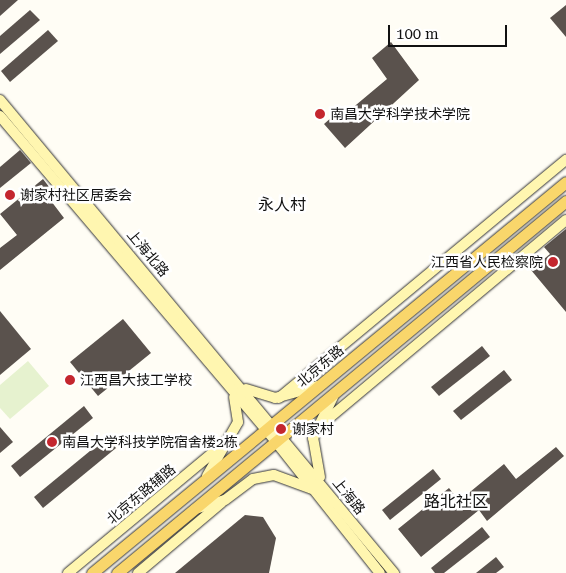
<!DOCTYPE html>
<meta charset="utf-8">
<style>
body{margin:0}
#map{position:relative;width:566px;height:573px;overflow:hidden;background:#fffdf5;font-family:"Roboto Serif","Noto Sans SC",serif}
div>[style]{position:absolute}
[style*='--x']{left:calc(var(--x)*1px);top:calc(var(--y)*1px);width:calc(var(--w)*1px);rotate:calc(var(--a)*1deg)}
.pitch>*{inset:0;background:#e6f2cf}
.building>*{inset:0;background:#5a524d}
.roads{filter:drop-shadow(0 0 1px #333) drop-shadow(0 0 1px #333)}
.secondary>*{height:10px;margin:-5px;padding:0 5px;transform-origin:5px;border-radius:5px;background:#fff6b0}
.primary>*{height:11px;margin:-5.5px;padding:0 5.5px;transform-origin:5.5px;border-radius:5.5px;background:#f9d66b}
.dots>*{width:14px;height:14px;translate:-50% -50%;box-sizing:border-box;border:2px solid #fff;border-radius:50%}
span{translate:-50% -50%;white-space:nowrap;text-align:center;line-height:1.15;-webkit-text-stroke:5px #fff;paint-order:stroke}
.poi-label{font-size:14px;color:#111}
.left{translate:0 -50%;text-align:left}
.right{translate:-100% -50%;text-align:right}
.street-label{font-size:14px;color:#111}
.quarter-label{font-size:16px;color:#111}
.scale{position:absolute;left:388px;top:25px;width:119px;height:22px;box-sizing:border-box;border:2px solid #111;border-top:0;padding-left:6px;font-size:15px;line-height:18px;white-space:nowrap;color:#111;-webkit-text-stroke:4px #fff;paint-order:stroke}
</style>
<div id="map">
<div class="pitch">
<div style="clip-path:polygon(28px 361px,49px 386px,10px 419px,0 408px,0 385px)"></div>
</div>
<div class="building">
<div style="clip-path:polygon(0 0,18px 0,0 16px)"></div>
<div style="clip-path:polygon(566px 5px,566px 37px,550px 18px)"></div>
<div style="clip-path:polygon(30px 10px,40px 20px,0 54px,0 36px)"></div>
<div style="clip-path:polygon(48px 30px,58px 41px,10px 82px,1px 71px)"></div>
<div style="clip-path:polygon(391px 42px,419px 80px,345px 148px,324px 124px,340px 110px,344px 115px,387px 79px,372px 58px)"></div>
<div style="clip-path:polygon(20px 150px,31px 163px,0 188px,0 167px)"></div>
<div style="clip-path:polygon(43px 179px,53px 192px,48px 197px,64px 218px,0 270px,0 248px,17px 235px,0 214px)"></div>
<div style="clip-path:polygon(566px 229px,566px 312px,531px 270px,550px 254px,544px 247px)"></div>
<div style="clip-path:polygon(0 311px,31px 349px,0 375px)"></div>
<div style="clip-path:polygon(123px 319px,151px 353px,98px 396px,70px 362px)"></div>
<div style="clip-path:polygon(482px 346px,490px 356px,439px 396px,431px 387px)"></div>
<div style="clip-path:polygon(504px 370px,512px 380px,461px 420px,453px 411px)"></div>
<div style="clip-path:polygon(84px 406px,93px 418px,20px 477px,11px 466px)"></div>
<div style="clip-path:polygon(0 427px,13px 442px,0 453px)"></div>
<div style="clip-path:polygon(107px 437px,116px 448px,43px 508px,34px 497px)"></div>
<div style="clip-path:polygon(556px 447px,564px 456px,487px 521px,479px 510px,421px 557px,398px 529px,449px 488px,459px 501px,504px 464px,516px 479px)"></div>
<div style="clip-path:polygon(433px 469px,441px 479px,390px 520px,382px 510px)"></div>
<div style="clip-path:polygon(245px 515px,263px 517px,276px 538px,269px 573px,175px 573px)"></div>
<div style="clip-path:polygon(482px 527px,490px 537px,444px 573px,435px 573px,431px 568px)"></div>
<div style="clip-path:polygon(496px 557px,504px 567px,496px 573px,476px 573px)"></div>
</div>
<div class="roads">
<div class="secondary">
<div style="--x:0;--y:100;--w:616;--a:50.21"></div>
<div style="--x:0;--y:116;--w:427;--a:49.7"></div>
<div style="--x:276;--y:442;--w:167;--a:51.6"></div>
<div style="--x:246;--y:389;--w:30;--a:17"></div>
<div style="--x:275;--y:398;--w:45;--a:-15.6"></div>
<div style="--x:279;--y:398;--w:373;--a:-39.7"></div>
<div style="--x:316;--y:429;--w:326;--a:-39.9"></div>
<div style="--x:207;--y:476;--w:62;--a:-60.1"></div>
<div style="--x:238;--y:422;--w:25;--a:-99"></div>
<div style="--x:320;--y:477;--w:40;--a:-100"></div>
<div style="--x:313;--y:438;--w:46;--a:-64"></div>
<div style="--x:195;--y:509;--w:31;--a:-17"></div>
<div style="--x:225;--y:500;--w:35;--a:-37"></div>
<div style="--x:253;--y:479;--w:21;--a:-11"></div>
<div style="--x:274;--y:475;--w:40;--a:20.2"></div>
<div style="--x:68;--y:573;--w:213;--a:-39.7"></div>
<div style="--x:138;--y:573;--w:109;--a:-40.1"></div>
</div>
<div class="primary">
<div style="--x:92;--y:573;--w:614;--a:-39.52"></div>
<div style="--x:117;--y:573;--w:583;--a:-39.64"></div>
</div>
</div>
<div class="dots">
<div style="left:320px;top:114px;background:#c4262e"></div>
<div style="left:10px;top:195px;background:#c4262e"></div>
<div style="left:553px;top:262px;background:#c4262e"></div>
<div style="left:70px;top:380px;background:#c4262e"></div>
<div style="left:281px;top:429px;background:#c4262e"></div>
<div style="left:52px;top:442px;background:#c4262e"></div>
</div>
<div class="poi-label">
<span class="left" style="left:330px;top:114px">南昌大学科学技术学院</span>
<span class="left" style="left:20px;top:195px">谢家村社区居委会</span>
<span class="right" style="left:543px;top:262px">江西省人民检察院</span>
<span class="left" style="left:80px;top:380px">江西昌大技工学校</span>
<span class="left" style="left:292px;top:429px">谢家村</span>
<span class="left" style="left:62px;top:442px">南昌大学科技学院宿舍楼2栋</span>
</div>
<div class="street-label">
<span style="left:148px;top:253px;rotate:50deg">上海北路</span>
<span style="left:320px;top:366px;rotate:-40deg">北京东路</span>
<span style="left:141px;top:494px;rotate:-40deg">北京东路辅路</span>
<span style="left:349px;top:496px;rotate:51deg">上海路</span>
</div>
<div class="quarter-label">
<span style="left:282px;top:205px">永人村</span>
<span style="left:456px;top:502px">路北社区</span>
</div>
<div class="scale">100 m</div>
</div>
